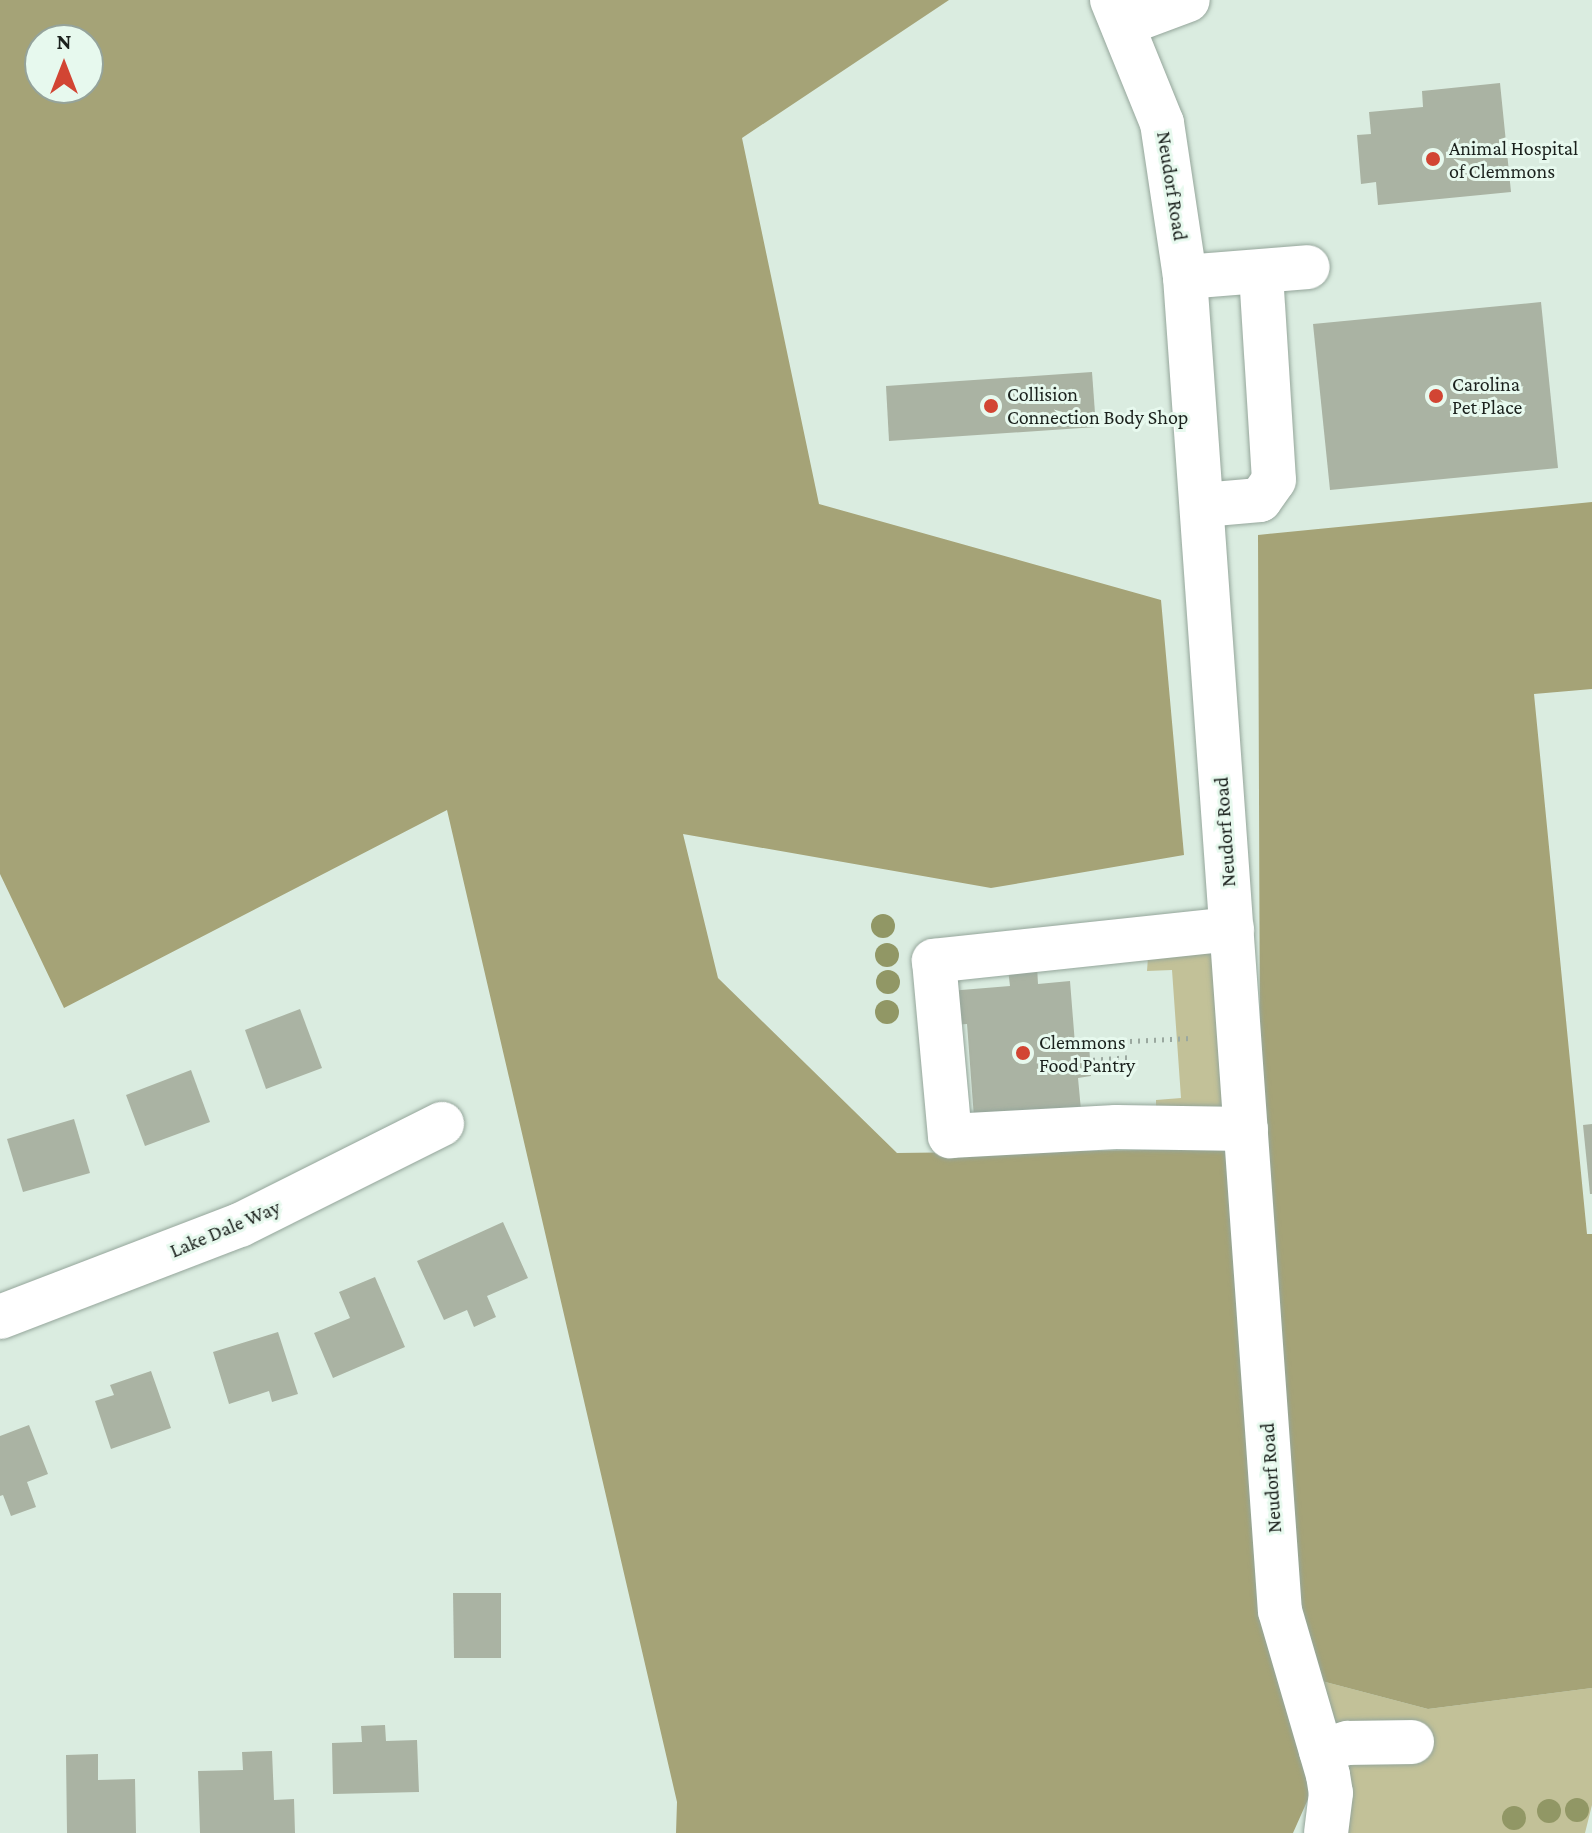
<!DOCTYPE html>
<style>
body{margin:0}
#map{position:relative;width:1592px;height:1833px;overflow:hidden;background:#daece0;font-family:"Crimson Pro",serif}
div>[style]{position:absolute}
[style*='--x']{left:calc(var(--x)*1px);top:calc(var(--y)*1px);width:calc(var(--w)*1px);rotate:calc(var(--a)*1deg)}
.green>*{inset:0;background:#c2c198}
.forest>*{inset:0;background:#a5a377}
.building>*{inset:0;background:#aab3a3}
.path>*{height:5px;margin-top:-2.5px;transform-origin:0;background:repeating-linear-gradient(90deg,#9aa89f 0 2px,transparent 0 8px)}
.roads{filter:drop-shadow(0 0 2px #95a69b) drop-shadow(0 0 2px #95a69b)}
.minor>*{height:44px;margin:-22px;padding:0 22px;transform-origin:22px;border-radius:22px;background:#fff}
.trees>*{width:24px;height:24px;margin:-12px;border-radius:50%;background:#919765}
.dots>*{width:22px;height:22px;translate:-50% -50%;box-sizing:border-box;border:4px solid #e7f9ee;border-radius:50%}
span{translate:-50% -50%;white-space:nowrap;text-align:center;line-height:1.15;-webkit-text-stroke:6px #e7f9ee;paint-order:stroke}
.poi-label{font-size:20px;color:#1b211d}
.left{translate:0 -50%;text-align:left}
.street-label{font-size:20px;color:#1b211d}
.north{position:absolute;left:24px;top:24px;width:80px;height:80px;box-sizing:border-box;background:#e7f9ee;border:2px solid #95a39a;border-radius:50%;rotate:0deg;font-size:22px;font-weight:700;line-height:32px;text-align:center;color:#1b211d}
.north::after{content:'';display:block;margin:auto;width:28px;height:36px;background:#d24533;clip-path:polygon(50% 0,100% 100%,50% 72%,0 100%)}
</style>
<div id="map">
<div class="green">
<div style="clip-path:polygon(1213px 951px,1229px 1104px,1221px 1110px,1156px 1106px,1156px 1100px,1181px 1098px,1172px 970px,1147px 971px,1148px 957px)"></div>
<div style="clip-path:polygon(1314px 1679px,1428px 1709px,1592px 1688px,1592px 1805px,1585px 1833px,1341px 1833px)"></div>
</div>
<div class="forest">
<div style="clip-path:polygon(evenodd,0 0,949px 0,742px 138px,819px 504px,1161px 600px,1184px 855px,991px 888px,683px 834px,718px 978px,897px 1153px,1234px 1149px,1313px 1788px,1293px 1833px,676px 1833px,677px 1802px,447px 810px,64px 1008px,0 874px,0 0,40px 40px,88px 40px,88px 88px,40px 88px,40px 40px)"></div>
<div style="clip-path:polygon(1592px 502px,1592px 689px,1534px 694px,1587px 1234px,1592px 1234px,1592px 1688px,1428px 1709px,1314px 1679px,1299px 1612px,1260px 1059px,1258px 535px)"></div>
</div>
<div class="building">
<div style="clip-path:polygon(1500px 83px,1511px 192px,1378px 205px,1376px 182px,1361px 184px,1357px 135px,1371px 134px,1369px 112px,1423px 107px,1422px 91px)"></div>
<div style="clip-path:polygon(1541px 302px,1558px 468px,1330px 490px,1313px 324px)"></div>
<div style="clip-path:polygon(1092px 372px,1096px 427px,889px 441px,886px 386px)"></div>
<div style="clip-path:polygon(1037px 966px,1038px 984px,1070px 981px,1075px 1044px,1089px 1043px,1091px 1076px,1078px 1078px,1081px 1110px,974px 1118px,967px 1024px,952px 1025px,949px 991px,1010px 986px,1008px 969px)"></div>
<div style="clip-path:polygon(300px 1009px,322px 1068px,266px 1089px,245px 1030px)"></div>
<div style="clip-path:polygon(191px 1070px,210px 1122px,145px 1146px,126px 1095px)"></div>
<div style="clip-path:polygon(74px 1119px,90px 1173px,23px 1192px,7px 1139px)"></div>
<div style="clip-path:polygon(1592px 1124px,1592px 1194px,1590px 1194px,1583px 1125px)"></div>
<div style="clip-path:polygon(503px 1222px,528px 1278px,487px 1296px,496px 1317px,474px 1327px,467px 1310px,444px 1320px,417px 1261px)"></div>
<div style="clip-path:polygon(375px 1277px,405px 1347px,333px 1378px,314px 1333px,350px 1318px,339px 1292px)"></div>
<div style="clip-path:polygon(278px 1332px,298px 1394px,272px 1402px,269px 1391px,229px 1404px,213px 1352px)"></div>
<div style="clip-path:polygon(151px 1371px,171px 1428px,111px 1449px,95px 1401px,114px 1395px,110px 1385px)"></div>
<div style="clip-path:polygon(29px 1425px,48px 1474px,27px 1482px,36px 1507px,11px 1516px,3px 1495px,0 1496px,0 1436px)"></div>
<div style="clip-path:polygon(453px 1593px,501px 1593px,501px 1658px,454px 1658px)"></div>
<div style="clip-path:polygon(385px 1725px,386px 1741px,417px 1740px,419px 1792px,333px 1794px,332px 1743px,362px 1742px,361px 1726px)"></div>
<div style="clip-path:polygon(272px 1751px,274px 1800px,294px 1799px,295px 1833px,200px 1833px,198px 1771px,243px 1770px,242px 1752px)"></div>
<div style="clip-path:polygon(98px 1754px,98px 1780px,135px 1779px,136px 1833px,67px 1833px,66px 1755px)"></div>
</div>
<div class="path">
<div style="--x:1130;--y:1041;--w:61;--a:-2.8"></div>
<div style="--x:1077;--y:1061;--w:54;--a:-4.2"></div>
</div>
<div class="roads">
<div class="minor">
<div style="--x:1112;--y:0;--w:133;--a:67.9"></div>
<div style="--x:1162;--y:123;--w:156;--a:81.5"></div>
<div style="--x:1185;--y:277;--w:1337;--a:85.93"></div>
<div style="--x:1280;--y:1611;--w:171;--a:73.7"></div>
<div style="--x:1328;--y:1775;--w:18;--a:81"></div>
<div style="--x:1331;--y:1793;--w:40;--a:97.1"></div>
<div style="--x:1124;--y:24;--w:68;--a:-20.6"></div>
<div style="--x:1185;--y:277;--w:123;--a:-4.6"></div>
<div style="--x:1203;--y:505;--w:57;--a:-5"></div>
<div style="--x:1260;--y:500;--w:24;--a:-55"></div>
<div style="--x:1274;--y:480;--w:207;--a:-93.6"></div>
<div style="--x:1232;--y:929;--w:300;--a:173.9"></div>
<div style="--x:934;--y:961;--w:176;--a:84.8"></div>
<div style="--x:950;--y:1136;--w:166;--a:-3.1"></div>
<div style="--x:1116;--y:1127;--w:130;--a:0.9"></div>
<div style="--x:0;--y:1317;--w:257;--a:-21"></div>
<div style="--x:240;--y:1225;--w:226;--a:-26.6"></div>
<div style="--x:1321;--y:1751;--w:28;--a:-17"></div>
<div style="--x:1348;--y:1743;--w:64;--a:-0.9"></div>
</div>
</div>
<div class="trees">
<div style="left:883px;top:926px"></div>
<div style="left:887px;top:955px"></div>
<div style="left:888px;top:982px"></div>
<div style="left:887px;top:1012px"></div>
<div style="left:1577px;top:1810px"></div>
<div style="left:1549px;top:1811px"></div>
<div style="left:1514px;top:1818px"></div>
</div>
<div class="dots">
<div style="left:1433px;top:159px;background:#d24533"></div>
<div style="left:1436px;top:396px;background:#d24533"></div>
<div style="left:991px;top:406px;background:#d24533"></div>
<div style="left:1023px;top:1053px;background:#d24533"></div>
</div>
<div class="poi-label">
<span class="left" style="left:1449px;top:160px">Animal Hospital<br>of Clemmons</span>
<span class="left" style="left:1452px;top:396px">Carolina<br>Pet Place</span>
<span class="left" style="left:1007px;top:406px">Collision<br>Connection Body Shop</span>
<span class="left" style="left:1039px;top:1054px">Clemmons<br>Food Pantry</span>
</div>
<div class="street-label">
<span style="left:1172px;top:186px;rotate:81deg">Neudorf Road</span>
<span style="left:1225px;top:832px;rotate:-94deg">Neudorf Road</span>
<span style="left:225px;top:1229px;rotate:-23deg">Lake Dale Way</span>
<span style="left:1271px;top:1478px;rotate:-94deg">Neudorf Road</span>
</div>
<div class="north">N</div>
</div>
